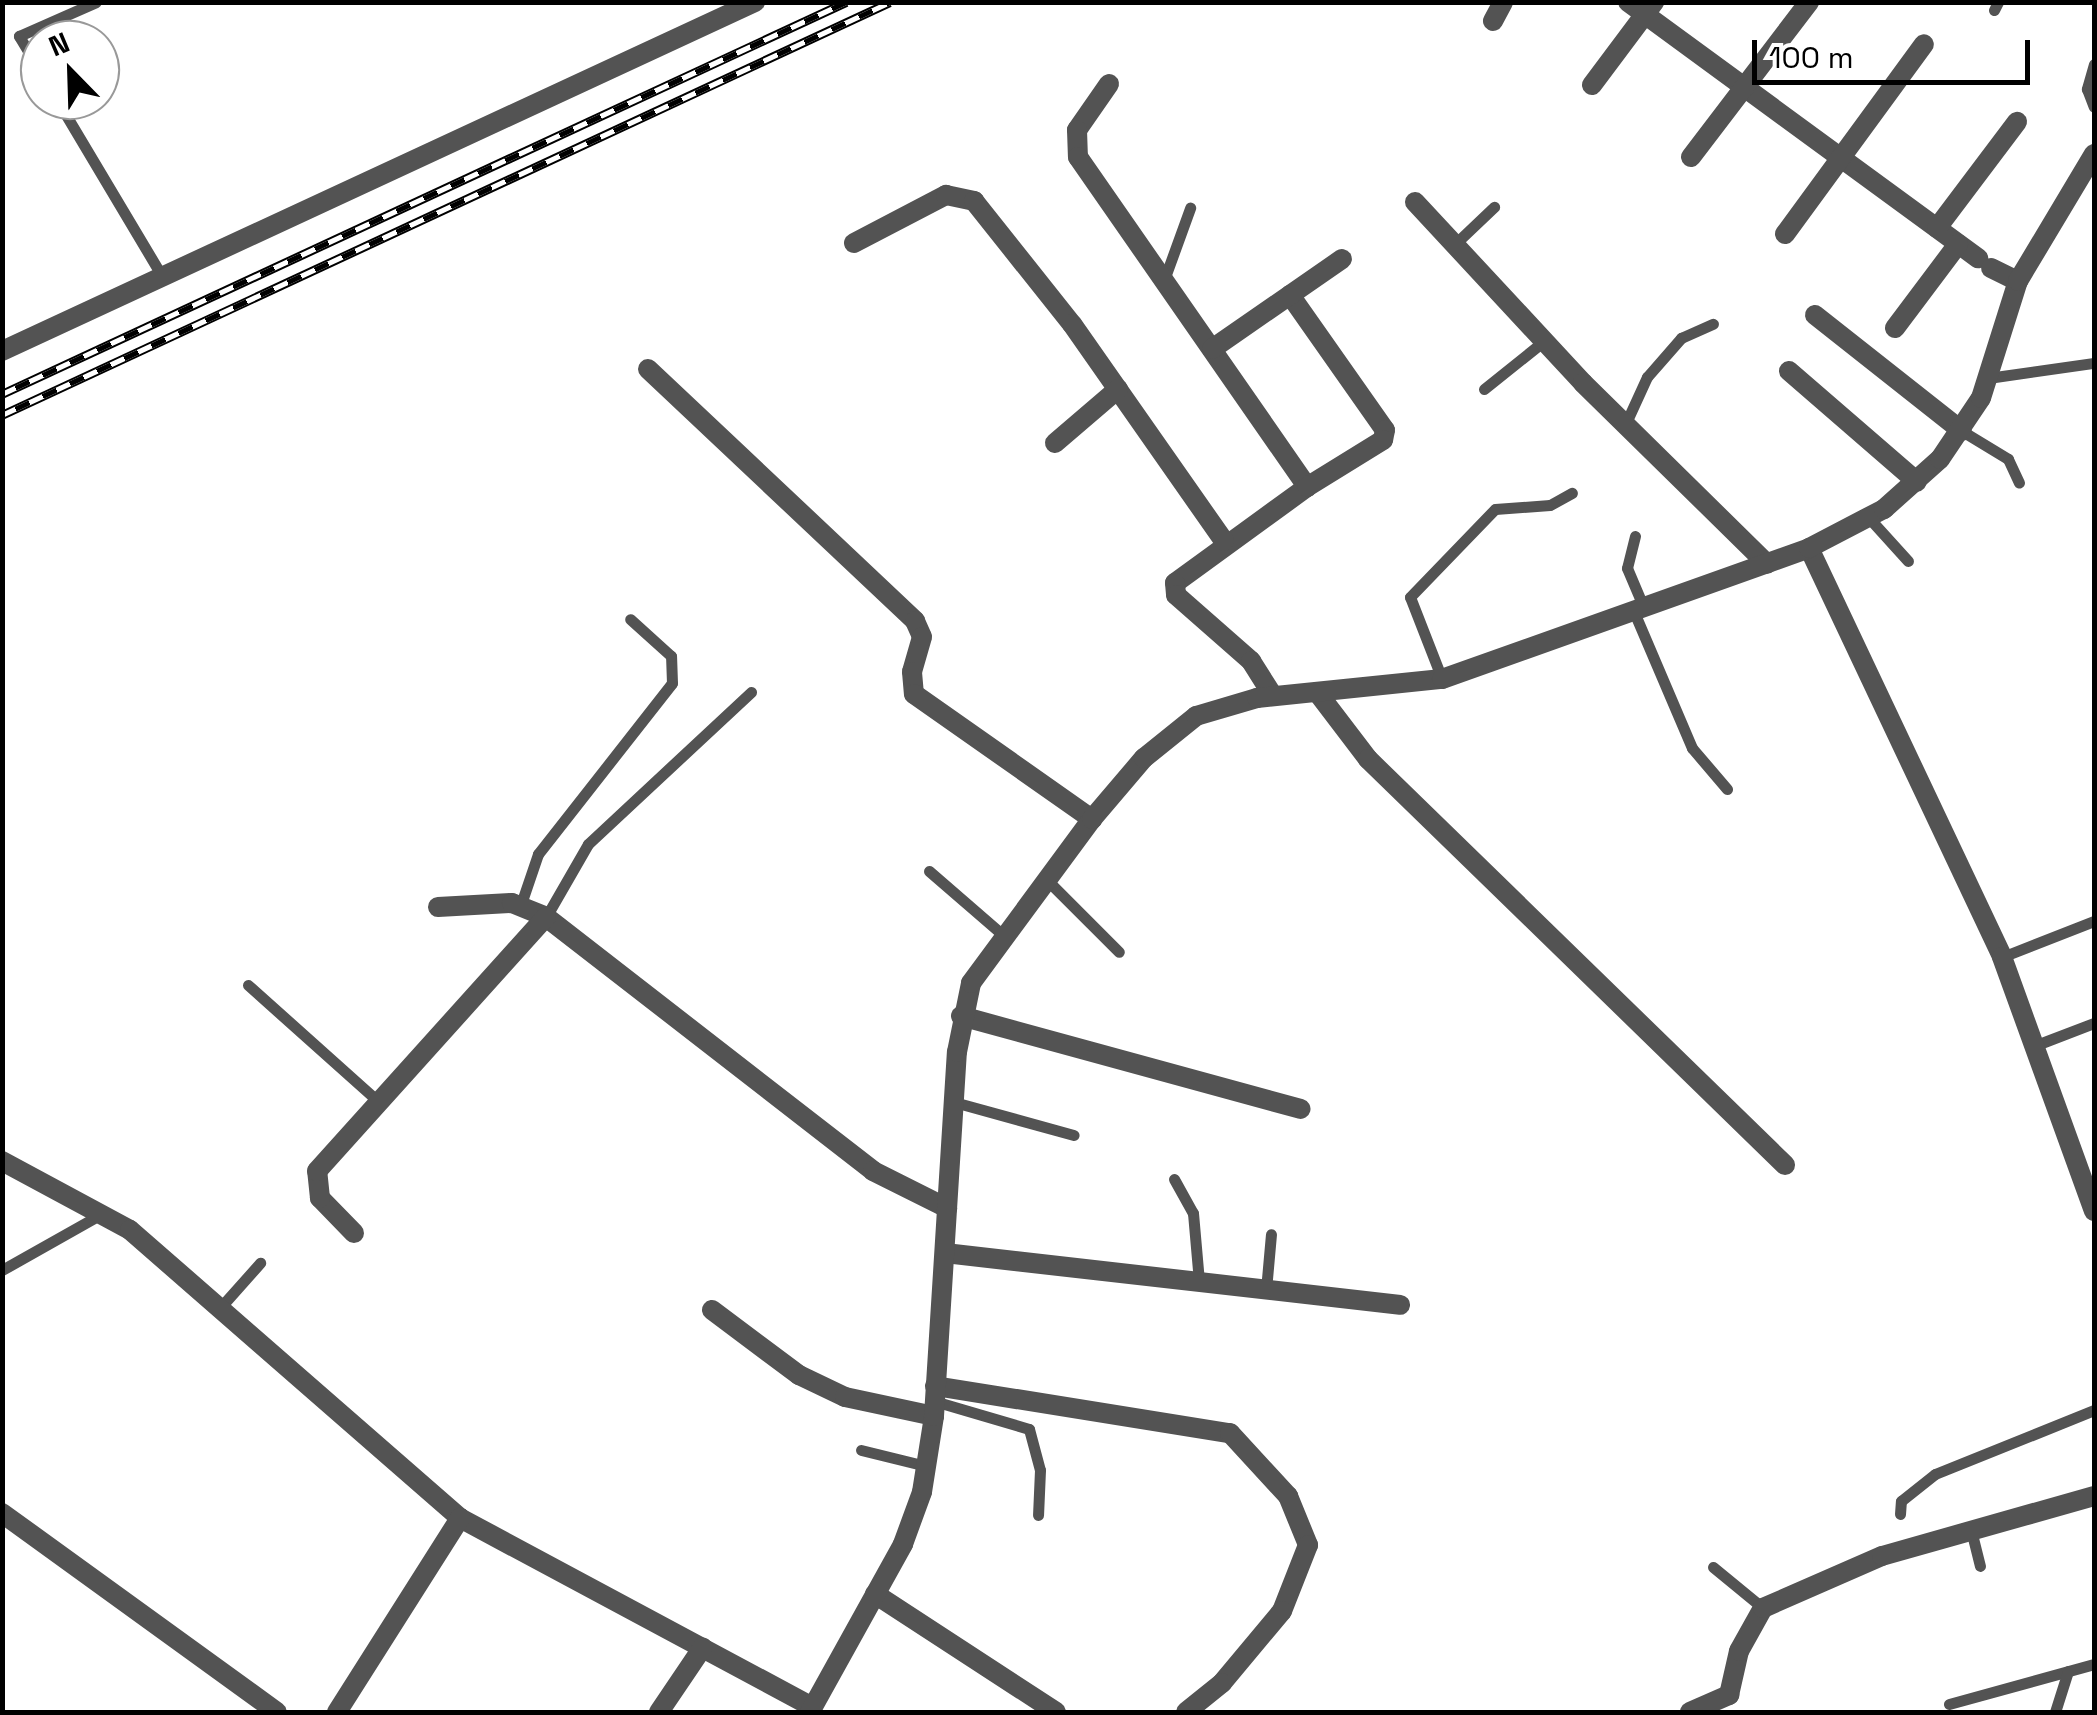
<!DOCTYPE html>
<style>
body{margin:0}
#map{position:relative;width:2097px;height:1715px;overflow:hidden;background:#fff;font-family:"Space Grotesk",sans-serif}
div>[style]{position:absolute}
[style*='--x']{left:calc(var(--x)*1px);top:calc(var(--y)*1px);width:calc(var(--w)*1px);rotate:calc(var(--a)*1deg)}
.lane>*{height:11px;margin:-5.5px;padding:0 5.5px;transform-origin:5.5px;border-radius:5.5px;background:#535353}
.street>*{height:20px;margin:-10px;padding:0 10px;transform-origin:10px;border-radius:10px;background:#535353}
.rail>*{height:9px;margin-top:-4.5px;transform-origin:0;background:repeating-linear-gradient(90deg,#fff 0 15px,#000 0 30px);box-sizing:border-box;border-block:2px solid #000}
span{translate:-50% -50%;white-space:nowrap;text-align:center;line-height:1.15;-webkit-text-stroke:9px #fff;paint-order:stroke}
.frame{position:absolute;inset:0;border:5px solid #000;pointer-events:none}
.north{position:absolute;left:20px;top:20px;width:100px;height:100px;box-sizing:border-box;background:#fff;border:2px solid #999;border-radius:50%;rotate:337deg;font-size:28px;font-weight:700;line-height:40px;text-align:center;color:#000}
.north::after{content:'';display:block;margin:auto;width:35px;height:45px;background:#000;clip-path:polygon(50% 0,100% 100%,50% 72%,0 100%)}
.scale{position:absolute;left:1752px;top:40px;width:278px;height:45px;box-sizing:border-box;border:5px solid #000;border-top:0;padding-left:12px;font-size:30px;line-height:35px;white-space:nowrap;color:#000;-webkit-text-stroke:8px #fff;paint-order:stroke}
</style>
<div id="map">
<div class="lane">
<div style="--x:1994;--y:10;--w:9;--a:-63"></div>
<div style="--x:2094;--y:64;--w:26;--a:106"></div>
<div style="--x:2087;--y:89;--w:19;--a:69"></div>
<div style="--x:40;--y:71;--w:41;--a:-121"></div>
<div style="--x:19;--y:36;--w:84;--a:-23.8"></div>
<div style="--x:57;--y:100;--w:205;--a:59.2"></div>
<div style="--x:1455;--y:244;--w:54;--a:-43.5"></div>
<div style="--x:1164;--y:280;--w:77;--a:-70.1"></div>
<div style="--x:1988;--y:378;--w:107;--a:-8.1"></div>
<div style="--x:1484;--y:389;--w:77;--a:-38.7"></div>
<div style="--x:1625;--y:425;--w:53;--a:-65.4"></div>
<div style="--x:1647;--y:377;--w:52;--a:-48.9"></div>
<div style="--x:1681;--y:338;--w:35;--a:-24"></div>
<div style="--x:1962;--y:431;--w:54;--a:31.3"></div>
<div style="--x:2008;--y:459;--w:26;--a:65"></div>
<div style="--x:1869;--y:518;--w:58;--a:47.8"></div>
<div style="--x:1635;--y:536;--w:33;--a:104"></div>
<div style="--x:1627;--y:568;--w:43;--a:67"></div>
<div style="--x:1634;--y:612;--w:148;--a:66.9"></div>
<div style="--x:1692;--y:748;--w:54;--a:49.5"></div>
<div style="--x:1442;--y:679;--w:88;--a:-111.3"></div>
<div style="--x:1410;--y:597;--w:122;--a:-46"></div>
<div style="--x:1495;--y:509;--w:55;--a:-4.2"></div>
<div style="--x:1550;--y:505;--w:25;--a:-29"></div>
<div style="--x:929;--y:871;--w:98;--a:40.9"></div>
<div style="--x:1046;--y:879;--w:103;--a:45"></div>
<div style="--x:521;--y:904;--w:53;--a:-71.2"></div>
<div style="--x:538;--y:854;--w:217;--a:-51.9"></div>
<div style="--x:672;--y:683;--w:27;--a:-92"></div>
<div style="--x:671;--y:656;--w:55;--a:-137.9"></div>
<div style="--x:546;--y:917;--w:84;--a:-60.1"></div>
<div style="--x:588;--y:844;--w:223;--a:-43"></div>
<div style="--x:2002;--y:957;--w:99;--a:-21.4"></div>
<div style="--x:248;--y:985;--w:177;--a:41.8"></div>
<div style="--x:2039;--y:1044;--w:59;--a:-20.9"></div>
<div style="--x:954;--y:1102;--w:124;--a:15.4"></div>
<div style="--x:1174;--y:1179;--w:39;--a:61"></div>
<div style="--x:1193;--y:1213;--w:69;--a:85"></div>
<div style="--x:2;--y:1270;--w:116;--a:-29.4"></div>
<div style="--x:1266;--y:1290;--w:56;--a:-84.9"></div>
<div style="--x:219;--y:1309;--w:62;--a:-48.3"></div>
<div style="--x:934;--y:1401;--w:99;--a:16.4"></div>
<div style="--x:1029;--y:1429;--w:42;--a:75"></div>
<div style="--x:1040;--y:1470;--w:45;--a:92.5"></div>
<div style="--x:861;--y:1450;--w:67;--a:13.8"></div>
<div style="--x:1900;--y:1514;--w:13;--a:-86"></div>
<div style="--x:1901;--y:1501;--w:43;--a:-38.5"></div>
<div style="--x:1935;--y:1474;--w:171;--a:-21.9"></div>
<div style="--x:1971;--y:1530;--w:37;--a:76"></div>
<div style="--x:1713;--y:1567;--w:65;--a:39.4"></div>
<div style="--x:1949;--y:1704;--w:150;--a:-15.4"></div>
<div style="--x:2055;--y:1712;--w:43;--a:-72.4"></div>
</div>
<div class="street">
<div style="--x:1628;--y:2;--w:434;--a:36.2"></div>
<div style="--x:1493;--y:21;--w:21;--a:-62"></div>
<div style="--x:1109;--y:84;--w:56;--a:124.8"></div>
<div style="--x:1077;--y:130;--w:27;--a:88"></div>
<div style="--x:1078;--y:157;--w:402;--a:55.2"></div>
<div style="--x:1307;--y:487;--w:163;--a:144"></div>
<div style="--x:1175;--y:583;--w:12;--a:85"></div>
<div style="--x:1176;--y:595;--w:100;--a:41.3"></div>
<div style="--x:1251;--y:661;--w:41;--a:57.8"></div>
<div style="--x:1592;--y:85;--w:104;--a:-53.2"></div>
<div style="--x:1691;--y:157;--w:195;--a:-52.7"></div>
<div style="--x:1415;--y:202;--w:247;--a:47.1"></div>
<div style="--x:1583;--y:383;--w:258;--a:44.5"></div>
<div style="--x:1937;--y:228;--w:133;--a:-53"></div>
<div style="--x:1785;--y:234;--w:235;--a:-53.8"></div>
<div style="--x:854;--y:243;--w:104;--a:-27.6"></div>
<div style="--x:946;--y:195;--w:29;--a:12"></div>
<div style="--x:974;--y:201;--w:157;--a:51.5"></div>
<div style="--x:1072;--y:324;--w:265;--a:55"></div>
<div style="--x:1991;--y:268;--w:30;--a:26"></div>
<div style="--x:1290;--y:295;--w:165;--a:54.9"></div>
<div style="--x:1385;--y:430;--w:10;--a:101"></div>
<div style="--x:1383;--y:440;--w:89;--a:148.3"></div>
<div style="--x:1815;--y:315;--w:187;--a:38.3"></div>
<div style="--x:1895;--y:328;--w:105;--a:-53.1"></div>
<div style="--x:1212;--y:349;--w:158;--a:-34.7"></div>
<div style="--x:2;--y:351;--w:830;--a:-24.87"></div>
<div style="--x:648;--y:369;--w:367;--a:43.3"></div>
<div style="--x:915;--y:621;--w:17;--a:66"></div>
<div style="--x:922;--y:637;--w:36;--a:106"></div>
<div style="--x:912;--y:672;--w:22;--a:85"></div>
<div style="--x:914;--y:694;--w:218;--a:35.1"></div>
<div style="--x:1789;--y:371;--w:169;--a:40.9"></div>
<div style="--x:1055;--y:443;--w:83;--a:-40.6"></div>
<div style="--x:1809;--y:548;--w:452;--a:64.7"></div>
<div style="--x:2002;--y:957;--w:270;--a:70.1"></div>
<div style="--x:1317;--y:692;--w:84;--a:52.7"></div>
<div style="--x:1368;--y:759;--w:582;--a:44.23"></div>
<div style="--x:438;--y:907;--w:74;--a:-3.1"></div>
<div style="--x:512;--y:903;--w:37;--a:22"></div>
<div style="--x:546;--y:917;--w:414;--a:37.8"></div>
<div style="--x:873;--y:1171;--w:83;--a:26.6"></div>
<div style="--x:961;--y:1016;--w:352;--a:15.3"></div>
<div style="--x:2;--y:1161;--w:145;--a:28.3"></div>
<div style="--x:130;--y:1230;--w:438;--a:41.1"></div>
<div style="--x:460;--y:1518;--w:400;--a:28.2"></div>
<div style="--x:354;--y:1233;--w:49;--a:-134.2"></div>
<div style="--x:320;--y:1198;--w:27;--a:-96"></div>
<div style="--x:317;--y:1171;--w:342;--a:-48"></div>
<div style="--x:945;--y:1253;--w:458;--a:6.5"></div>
<div style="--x:712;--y:1310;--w:109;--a:36.8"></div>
<div style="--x:799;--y:1375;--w:51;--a:25.6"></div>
<div style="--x:845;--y:1397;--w:91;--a:12.1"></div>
<div style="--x:935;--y:1386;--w:299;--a:9.1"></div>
<div style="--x:1230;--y:1433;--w:86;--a:47.4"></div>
<div style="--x:1288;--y:1496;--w:53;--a:67.8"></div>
<div style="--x:1308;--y:1545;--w:71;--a:111.5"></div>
<div style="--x:1282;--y:1611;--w:94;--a:129.8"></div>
<div style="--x:1222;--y:1683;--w:46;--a:141.1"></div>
<div style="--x:2;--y:1513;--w:339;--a:35.9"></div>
<div style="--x:875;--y:1594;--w:216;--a:33.1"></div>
<div style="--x:337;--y:1712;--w:230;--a:-57.6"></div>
<div style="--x:659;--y:1712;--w:78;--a:-55.9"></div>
<div style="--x:810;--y:1712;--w:192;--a:-61"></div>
<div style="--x:903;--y:1544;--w:55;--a:-69.9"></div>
<div style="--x:922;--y:1492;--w:77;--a:-81"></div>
<div style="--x:934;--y:1416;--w:365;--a:-86.4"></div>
<div style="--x:957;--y:1052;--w:70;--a:-78.5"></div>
<div style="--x:971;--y:983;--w:204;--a:-53.6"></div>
<div style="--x:1092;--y:819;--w:80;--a:-49.6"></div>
<div style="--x:1144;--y:758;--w:67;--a:-38.9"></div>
<div style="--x:1196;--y:716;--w:64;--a:-16.4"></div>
<div style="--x:1257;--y:698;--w:186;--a:-5.9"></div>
<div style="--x:1442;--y:679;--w:390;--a:-19.6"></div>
<div style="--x:1809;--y:548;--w:85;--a:-27.5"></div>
<div style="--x:1884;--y:509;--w:75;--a:-41.8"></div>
<div style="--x:1940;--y:459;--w:73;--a:-56.1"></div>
<div style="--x:1981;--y:398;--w:123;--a:-72.5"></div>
<div style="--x:2018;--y:281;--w:148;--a:-59.1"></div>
<div style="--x:1690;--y:1712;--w:43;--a:-23.6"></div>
<div style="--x:1729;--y:1695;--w:45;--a:-77.2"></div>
<div style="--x:1739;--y:1651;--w:49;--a:-60.8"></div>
<div style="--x:1763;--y:1608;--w:130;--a:-23.6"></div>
<div style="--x:1882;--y:1556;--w:220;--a:-15.8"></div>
</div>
<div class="rail">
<div style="--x:2;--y:394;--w:931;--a:-24.91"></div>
<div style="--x:2;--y:415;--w:979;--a:-24.94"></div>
</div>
<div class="frame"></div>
<div class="north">N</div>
<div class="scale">100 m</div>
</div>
